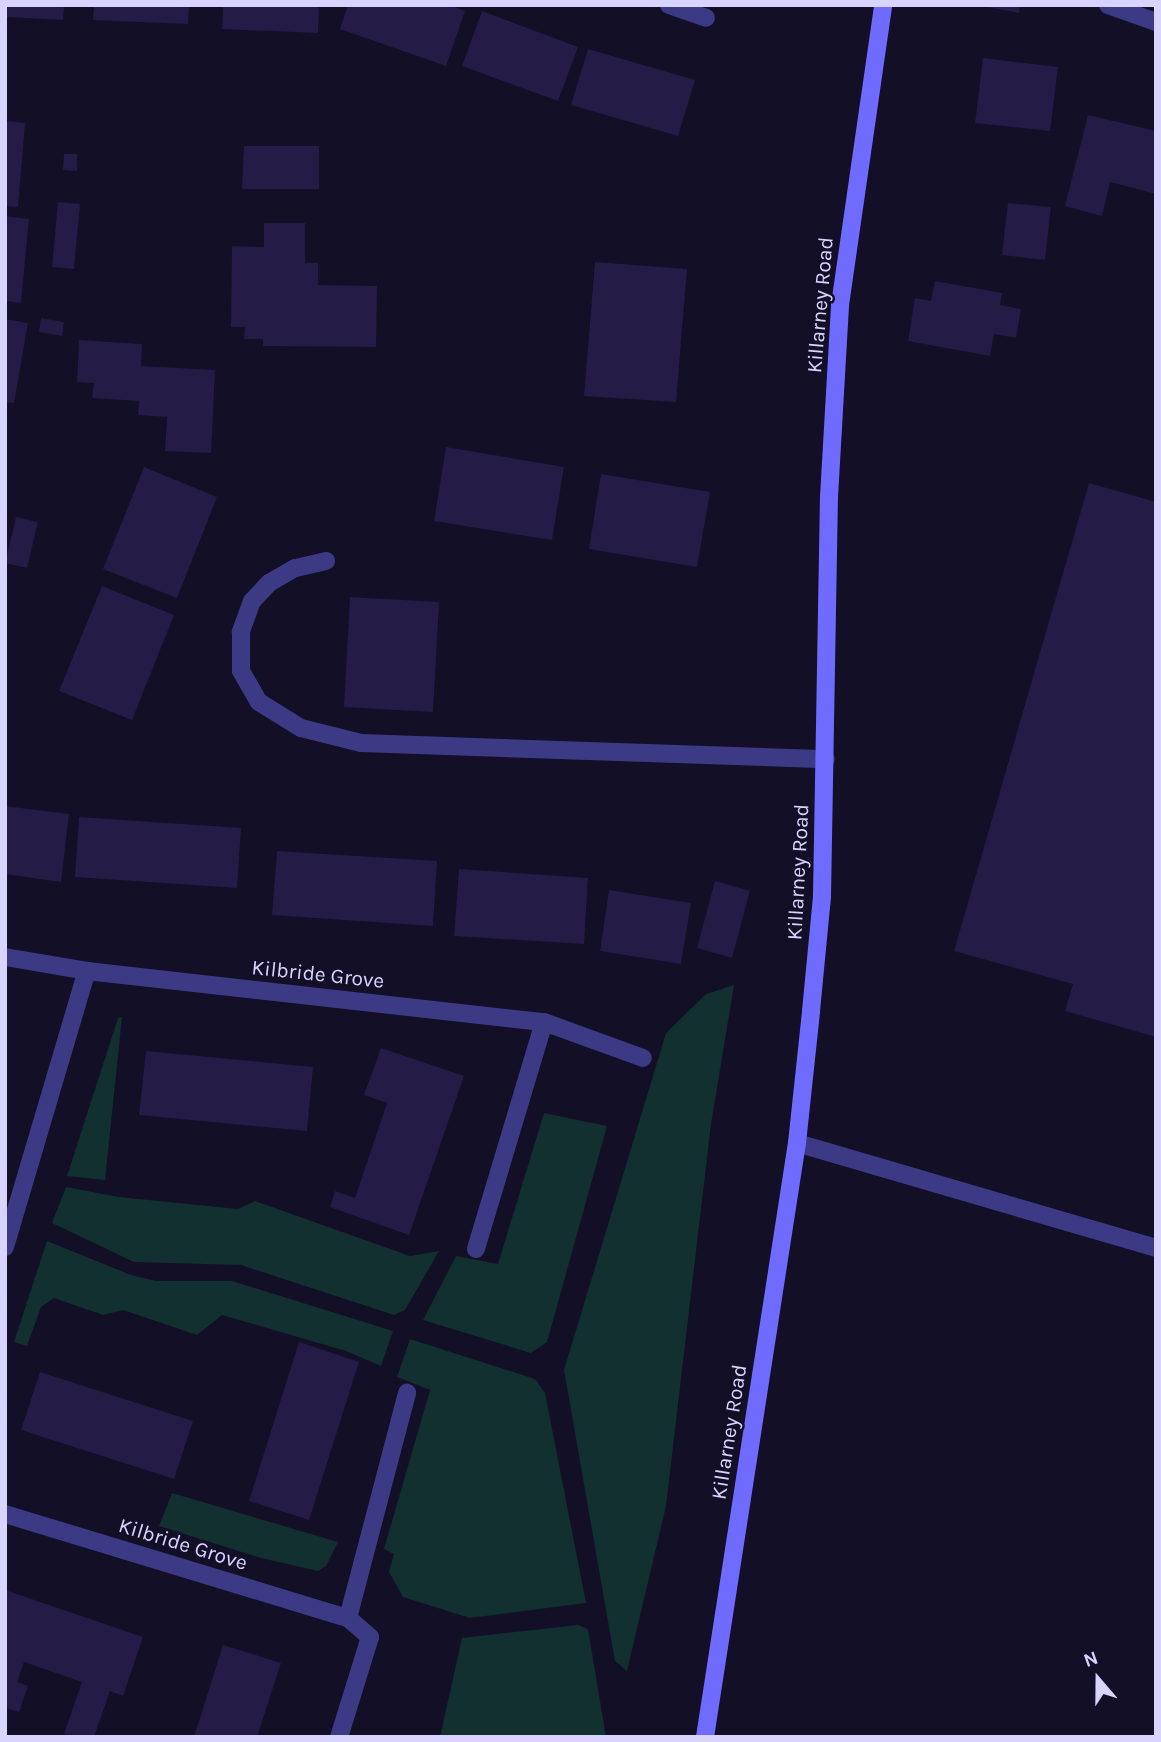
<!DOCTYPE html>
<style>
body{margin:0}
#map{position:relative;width:1161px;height:1742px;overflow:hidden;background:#130f26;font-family:Karla,sans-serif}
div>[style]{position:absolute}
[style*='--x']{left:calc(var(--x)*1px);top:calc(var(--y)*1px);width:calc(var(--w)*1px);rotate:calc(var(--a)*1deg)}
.green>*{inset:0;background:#12302f}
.building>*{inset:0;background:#241b47}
.lane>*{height:18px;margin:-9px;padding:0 9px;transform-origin:9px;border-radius:9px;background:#3d3a85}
.street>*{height:18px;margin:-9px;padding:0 9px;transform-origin:9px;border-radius:9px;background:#3d3a85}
.secondary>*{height:18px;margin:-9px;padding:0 9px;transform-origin:9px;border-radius:9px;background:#6f6bff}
span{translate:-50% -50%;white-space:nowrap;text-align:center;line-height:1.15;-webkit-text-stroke:5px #130f26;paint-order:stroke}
.street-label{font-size:21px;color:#d9d4ff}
.frame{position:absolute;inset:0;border:7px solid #d9d4ff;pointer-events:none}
.north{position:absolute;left:1063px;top:1644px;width:70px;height:70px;-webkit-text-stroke:5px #130f26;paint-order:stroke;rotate:340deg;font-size:19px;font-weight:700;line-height:28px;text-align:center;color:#d9d4ff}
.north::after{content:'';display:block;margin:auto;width:24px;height:32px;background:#d9d4ff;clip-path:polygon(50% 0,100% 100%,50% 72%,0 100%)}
</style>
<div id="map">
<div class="green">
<div style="clip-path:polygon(734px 985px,711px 1124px,666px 1506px,627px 1671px,615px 1661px,564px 1370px,666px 1033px,706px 994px)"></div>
<div style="clip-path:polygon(122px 1017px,105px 1180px,67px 1176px,118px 1018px)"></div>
<div style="clip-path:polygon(544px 1113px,607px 1126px,547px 1342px,531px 1353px,423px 1320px,456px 1256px,498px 1264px)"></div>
<div style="clip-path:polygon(66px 1187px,119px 1197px,238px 1209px,255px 1201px,410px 1256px,439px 1251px,405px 1310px,394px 1315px,241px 1265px,134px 1262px,52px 1223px)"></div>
<div style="clip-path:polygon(47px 1241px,131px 1275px,156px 1281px,232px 1281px,393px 1331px,381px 1366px,346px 1351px,222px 1315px,197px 1335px,123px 1310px,103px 1315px,54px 1298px,41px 1307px,27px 1346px,14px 1342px)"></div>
<div style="clip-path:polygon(410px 1339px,535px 1379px,545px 1393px,586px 1603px,470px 1618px,403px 1597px,389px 1572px,394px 1554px,384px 1549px,430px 1390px,397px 1377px)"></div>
<div style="clip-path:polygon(172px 1493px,338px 1542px,326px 1566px,318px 1571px,261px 1558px,159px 1526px)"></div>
<div style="clip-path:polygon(578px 1625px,588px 1629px,606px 1737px,440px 1737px,462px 1638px)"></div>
</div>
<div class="building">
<div style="clip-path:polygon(5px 5px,64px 5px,63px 20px,5px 17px)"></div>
<div style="clip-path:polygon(94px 5px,189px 5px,188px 24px,93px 20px)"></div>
<div style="clip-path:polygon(223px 5px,319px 5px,318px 33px,222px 29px)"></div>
<div style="clip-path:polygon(348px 5px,450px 5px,465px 11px,446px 66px,340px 29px)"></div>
<div style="clip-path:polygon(977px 5px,1020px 5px,1019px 13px)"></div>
<div style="clip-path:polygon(482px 11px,578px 47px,558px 101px,462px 66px)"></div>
<div style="clip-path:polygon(588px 49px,695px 80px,678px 136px,571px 105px)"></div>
<div style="clip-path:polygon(983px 58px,1058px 67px,1050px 131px,975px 123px)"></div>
<div style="clip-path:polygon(1088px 115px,1156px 131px,1156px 194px,1110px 182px,1102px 216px,1065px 206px)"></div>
<div style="clip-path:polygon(5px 121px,25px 123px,18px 207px,5px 206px)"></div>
<div style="clip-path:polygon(244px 146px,319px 146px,319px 189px,242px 189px)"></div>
<div style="clip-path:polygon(64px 154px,77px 154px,77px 171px,63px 170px)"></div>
<div style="clip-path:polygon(58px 202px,80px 204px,74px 269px,52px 267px)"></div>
<div style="clip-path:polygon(1008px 203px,1051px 207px,1045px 260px,1002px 255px)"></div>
<div style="clip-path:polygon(5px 216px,29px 219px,21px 303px,5px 301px)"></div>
<div style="clip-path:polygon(264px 223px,305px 223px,305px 263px,318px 263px,318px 285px,377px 286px,376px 347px,263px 346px,263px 339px,244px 339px,245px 327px,231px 327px,232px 246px,264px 247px)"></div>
<div style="clip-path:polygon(595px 262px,687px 269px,676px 402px,584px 396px)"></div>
<div style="clip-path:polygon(935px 281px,1002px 293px,1000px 305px,1021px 309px,1016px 338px,994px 334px,990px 356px,908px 341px,915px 298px,931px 301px)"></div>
<div style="clip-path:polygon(41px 318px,64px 322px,62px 336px,39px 332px)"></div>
<div style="clip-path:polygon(5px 319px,28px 323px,14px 403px,5px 402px)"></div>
<div style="clip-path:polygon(79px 340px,142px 344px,141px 366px,215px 370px,211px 453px,165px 451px,167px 417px,138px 415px,139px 401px,92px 398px,94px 383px,77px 382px)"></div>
<div style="clip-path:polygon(446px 447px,564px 467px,552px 540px,434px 521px)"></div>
<div style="clip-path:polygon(144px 467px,217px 497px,177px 598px,103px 569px)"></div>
<div style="clip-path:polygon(601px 474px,710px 492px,697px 567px,589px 549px)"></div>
<div style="clip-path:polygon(1089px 483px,1156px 502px,1156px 1037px,1065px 1011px,1073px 984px,954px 951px)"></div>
<div style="clip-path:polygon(16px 517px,38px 522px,27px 568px,5px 563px)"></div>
<div style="clip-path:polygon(102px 586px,174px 615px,132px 720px,59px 691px)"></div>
<div style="clip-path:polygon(350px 597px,439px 602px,433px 712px,344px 707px)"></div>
<div style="clip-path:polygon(5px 806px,69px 814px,61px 882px,5px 874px)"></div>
<div style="clip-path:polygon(79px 817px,241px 828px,237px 888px,75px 877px)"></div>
<div style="clip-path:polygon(277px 851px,437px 861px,433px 926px,272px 915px)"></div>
<div style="clip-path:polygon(459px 869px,588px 878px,584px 944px,454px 936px)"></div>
<div style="clip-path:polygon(715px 881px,750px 891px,732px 958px,697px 948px)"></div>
<div style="clip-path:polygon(609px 890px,691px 903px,681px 964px,600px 951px)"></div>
<div style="clip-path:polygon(381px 1048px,464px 1076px,409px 1235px,330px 1207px,335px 1191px,355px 1198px,387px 1103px,364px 1095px)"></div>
<div style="clip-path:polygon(146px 1051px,313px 1067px,307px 1131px,139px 1115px)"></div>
<div style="clip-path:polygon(299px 1342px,359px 1362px,309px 1520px,249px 1501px)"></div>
<div style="clip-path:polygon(40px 1372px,193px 1421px,174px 1479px,21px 1430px)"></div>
<div style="clip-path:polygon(5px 1590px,143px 1637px,123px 1696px,110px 1691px,94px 1737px,64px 1734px,82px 1682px,24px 1662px,17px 1682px,28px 1686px,19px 1712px,5px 1708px)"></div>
<div style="clip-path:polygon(223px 1645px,281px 1663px,257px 1737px,194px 1737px)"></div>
</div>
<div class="lane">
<div style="--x:797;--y:1143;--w:374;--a:16.3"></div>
</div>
<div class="street">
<div style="--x:669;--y:5;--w:39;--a:19"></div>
<div style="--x:1108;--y:5;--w:51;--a:19.5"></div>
<div style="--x:326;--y:561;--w:32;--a:167"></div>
<div style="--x:295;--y:568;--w:30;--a:150"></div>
<div style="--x:269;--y:583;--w:25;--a:133"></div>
<div style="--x:252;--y:601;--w:33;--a:110"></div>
<div style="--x:241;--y:632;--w:39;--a:90"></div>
<div style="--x:241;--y:671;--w:36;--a:60"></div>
<div style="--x:259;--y:702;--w:49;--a:31.8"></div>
<div style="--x:301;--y:728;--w:62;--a:14"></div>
<div style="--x:361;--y:743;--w:465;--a:2"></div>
<div style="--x:5;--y:957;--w:83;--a:9.7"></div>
<div style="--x:544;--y:1022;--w:105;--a:20"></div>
<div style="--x:5;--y:1247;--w:288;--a:-73.5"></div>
<div style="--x:87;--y:971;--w:460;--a:6.4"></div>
<div style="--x:544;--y:1022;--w:237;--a:106.7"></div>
<div style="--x:5;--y:1514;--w:358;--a:16.9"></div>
<div style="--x:348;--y:1618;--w:29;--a:41"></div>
<div style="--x:370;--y:1637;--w:105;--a:107.2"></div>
<div style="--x:348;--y:1618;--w:233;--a:-75.3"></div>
</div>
<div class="secondary">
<div style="--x:705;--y:1737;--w:601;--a:-81.2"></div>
<div style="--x:797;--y:1143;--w:133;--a:-83.9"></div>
<div style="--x:811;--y:1011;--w:116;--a:-84.5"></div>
<div style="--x:822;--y:896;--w:399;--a:-89"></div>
<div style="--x:829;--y:497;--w:192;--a:-86.7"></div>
<div style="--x:840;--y:305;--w:303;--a:-81.8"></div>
</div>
<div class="street-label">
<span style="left:820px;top:305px;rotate:-85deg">Killarney Road</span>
<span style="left:798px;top:872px;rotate:-87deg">Killarney Road</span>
<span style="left:318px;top:974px;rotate:6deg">Kilbride Grove</span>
<span style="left:729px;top:1432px;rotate:-81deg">Killarney Road</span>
<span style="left:183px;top:1544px;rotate:17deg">Kilbride Grove</span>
</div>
<div class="frame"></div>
<div class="north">N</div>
</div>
